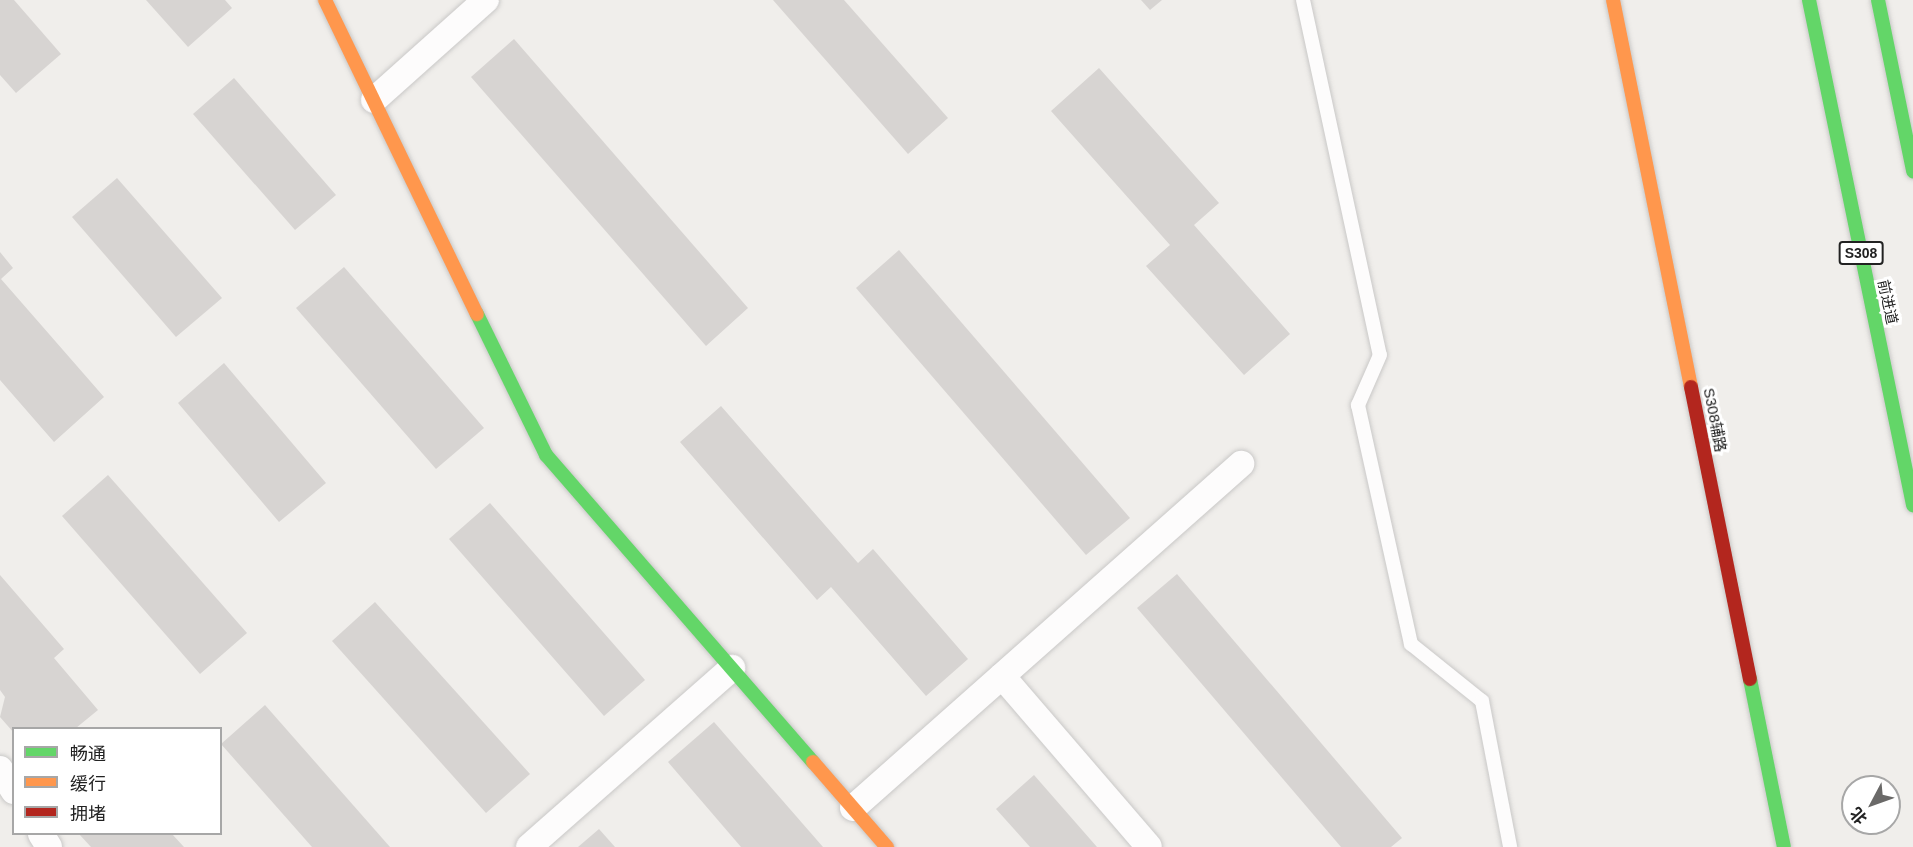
<!DOCTYPE html>
<meta charset="utf-8">
<style>
body{margin:0}
#map{position:relative;width:1913px;height:847px;overflow:hidden;background:#f0eeeb;font-family:Helvetica,"Noto Sans SC",sans-serif}
div>[style]{position:absolute}
[style*='--x']{left:calc(var(--x)*1px);top:calc(var(--y)*1px);width:calc(var(--w)*1px);rotate:calc(var(--a)*1deg)}
.building>*{inset:0;background:#d7d4d2}
.roads{filter:drop-shadow(0 0 2px #c9c8c7) drop-shadow(0 0 2px #c9c8c7)}
.lane>*{height:14px;margin:-7px;padding:0 7px;transform-origin:7px;border-radius:7px;background:#fdfcfc}
.street>*{height:26px;margin:-13px;padding:0 13px;transform-origin:13px;border-radius:13px;background:#fdfcfc}
.fast>*{height:14px;margin:-7px;padding:0 7px;transform-origin:7px;border-radius:7px;background:#63d668}
.slow>*{height:14px;margin:-7px;padding:0 7px;transform-origin:7px;border-radius:7px;background:#ff974d}
.jam>*{height:14px;margin:-7px;padding:0 7px;transform-origin:7px;border-radius:7px;background:#b3261e}
span{translate:-50% -50%;white-space:nowrap;text-align:center;line-height:1.15;-webkit-text-stroke:6px #fff;paint-order:stroke}
.shield-label span{padding:2px 4px;background:#fff;border:2px solid;border-radius:4px;-webkit-text-stroke-width:0}
.shield-label{font-size:14px;color:#222;font-weight:700}
.street-label{font-size:15px;color:#222}
.legend{position:absolute;left:12px;top:727px;width:210px;height:108px;box-sizing:border-box;background:#fff;border:2px solid #a7a7a7;margin:0;padding:8px 10px;list-style:none;font-size:18px;color:#222}
.legend li{display:flex;align-items:center;gap:12px;height:30px}
.legend b{width:30px;border:2px solid #a7a7a7}
.north{position:absolute;left:1841px;top:775px;width:60px;height:60px;box-sizing:border-box;background:#fff;border:2px solid #a7a7a7;border-radius:50%;rotate:229deg;font-size:16px;font-weight:700;line-height:24px;text-align:center;color:#222}
.north::after{content:'';display:block;margin:auto;width:21px;height:27px;background:#6a6968;clip-path:polygon(50% 0,100% 100%,50% 72%,0 100%)}
</style>
<div id="map">
<div class="building">
<div style="clip-path:polygon(0 0,14px 0,61px 54px,16px 93px,0 75px)"></div>
<div style="clip-path:polygon(146px 0,225px 0,232px 8px,188px 47px)"></div>
<div style="clip-path:polygon(773px 0,844px 0,948px 118px,908px 154px)"></div>
<div style="clip-path:polygon(1141px 0,1162px 0,1150px 10px)"></div>
<div style="clip-path:polygon(514px 39px,748px 308px,706px 346px,471px 77px)"></div>
<div style="clip-path:polygon(1099px 68px,1219px 203px,1194px 225px,1290px 334px,1244px 375px,1146px 266px,1170px 245px,1051px 111px)"></div>
<div style="clip-path:polygon(234px 78px,336px 195px,295px 230px,193px 114px)"></div>
<div style="clip-path:polygon(117px 178px,222px 298px,176px 337px,72px 217px)"></div>
<div style="clip-path:polygon(899px 250px,1130px 518px,1086px 555px,856px 288px)"></div>
<div style="clip-path:polygon(0 252px,13px 268px,1px 279px,104px 397px,54px 442px,0 380px)"></div>
<div style="clip-path:polygon(344px 267px,484px 428px,436px 469px,296px 308px)"></div>
<div style="clip-path:polygon(224px 363px,326px 483px,279px 522px,178px 403px)"></div>
<div style="clip-path:polygon(721px 406px,858px 563px,873px 549px,968px 659px,926px 696px,831px 587px,817px 600px,680px 442px)"></div>
<div style="clip-path:polygon(108px 475px,247px 633px,200px 674px,62px 516px)"></div>
<div style="clip-path:polygon(490px 503px,645px 680px,604px 716px,449px 539px)"></div>
<div style="clip-path:polygon(1177px 574px,1402px 838px,1391px 847px,1341px 847px,1137px 608px)"></div>
<div style="clip-path:polygon(0 575px,64px 649px,54px 658px,98px 710px,76px 728px,14px 733px,0 717px,5px 697px,0 690px)"></div>
<div style="clip-path:polygon(375px 602px,530px 774px,486px 813px,332px 641px)"></div>
<div style="clip-path:polygon(265px 705px,390px 847px,312px 847px,221px 744px)"></div>
<div style="clip-path:polygon(714px 722px,823px 847px,741px 847px,668px 762px)"></div>
<div style="clip-path:polygon(1034px 775px,1097px 847px,1030px 847px,996px 809px)"></div>
<div style="clip-path:polygon(599px 829px,615px 847px,578px 847px)"></div>
<div style="clip-path:polygon(79px 834px,172px 834px,184px 847px,91px 847px)"></div>
</div>
<div class="roads">
<div class="lane">
<div style="--x:1303;--y:0;--w:363;--a:77.8"></div>
<div style="--x:1380;--y:355;--w:55;--a:113.7"></div>
<div style="--x:1358;--y:405;--w:245;--a:77.5"></div>
<div style="--x:1411;--y:644;--w:91;--a:38.8"></div>
<div style="--x:1482;--y:701;--w:149;--a:79.1"></div>
</div>
<div class="street">
<div style="--x:374;--y:100;--w:150;--a:-41.8"></div>
<div style="--x:1002;--y:676;--w:225;--a:49.3"></div>
<div style="--x:0;--y:769;--w:26;--a:58"></div>
<div style="--x:853;--y:808;--w:519;--a:-41.56"></div>
<div style="--x:41;--y:834;--w:15;--a:58"></div>
<div style="--x:529;--y:847;--w:271;--a:-41.4"></div>
</div>
<div class="fast">
<div style="--x:1809;--y:0;--w:516;--a:78.36"></div>
<div style="--x:1878;--y:0;--w:175;--a:78.4"></div>
<div style="--x:477;--y:314;--w:157;--a:63.9"></div>
<div style="--x:546;--y:455;--w:407;--a:49"></div>
<div style="--x:1750;--y:679;--w:171;--a:78.6"></div>
</div>
<div class="slow">
<div style="--x:325;--y:0;--w:349;--a:64.2"></div>
<div style="--x:1613;--y:0;--w:395;--a:78.6"></div>
<div style="--x:813;--y:762;--w:113;--a:49"></div>
</div>
<div class="jam">
<div style="--x:1691;--y:387;--w:298;--a:78.6"></div>
</div>
</div>
<div class="shield-label">
<span style="left:1861px;top:253px">S308</span>
</div>
<div class="street-label">
<span style="left:1888px;top:302px;rotate:78deg">前进道</span>
<span style="left:1715px;top:420px;rotate:79deg">S308辅路</span>
</div>
<ul class="legend">
<li><b style="height:8px;background:#63d668"></b>畅通</li>
<li><b style="height:8px;background:#ff974d"></b>缓行</li>
<li><b style="height:8px;background:#b3261e"></b>拥堵</li>
</ul>
<div class="north">北</div>
</div>
